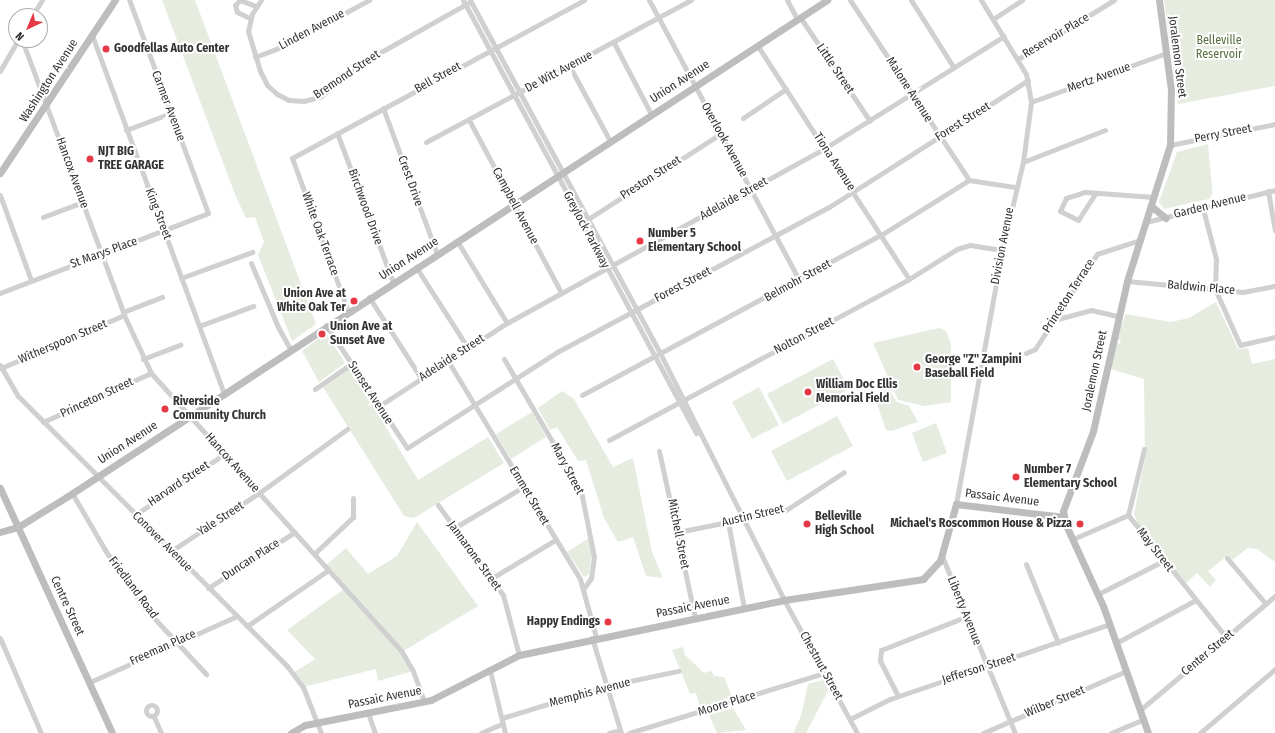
<!DOCTYPE html>
<style>
body{margin:0}
#map{position:relative;width:1275px;height:733px;overflow:hidden;background:#fff;font-family:"Fira Sans Condensed",sans-serif}
div>[style]{position:absolute}
[style*='--x']{left:calc(var(--x)*1px);top:calc(var(--y)*1px);width:calc(var(--w)*1px);rotate:calc(var(--a)*1deg)}
.green>*{inset:0;background:#e6ecdf}
.street>*{height:5px;margin:-2.5px;padding:0 2.5px;transform-origin:2.5px;border-radius:2.5px;background:#d0d0d0}
.street>.ring{margin:-2.5px;padding:0;box-sizing:content-box;background:none;border:5px solid #d0d0d0;border-radius:50%}
.secondary>*{height:7px;margin:-3.5px;padding:0 3.5px;transform-origin:3.5px;border-radius:3.5px;background:#bdbdbd}
.dots>*{width:11px;height:11px;translate:-50% -50%;box-sizing:border-box;border:2px solid #fff;border-radius:50%}
span{translate:-50% -50%;white-space:nowrap;text-align:center;line-height:1.15;-webkit-text-stroke:4px #fff;paint-order:stroke}
.street-label{font-size:12px;color:#333}
.park-label{font-size:12px;color:#56703f}
.poi-label{font-size:12px;color:#333;font-weight:700}
.left{translate:0 -50%;text-align:left}
.right{translate:-100% -50%;text-align:right}
.north{position:absolute;left:8px;top:8px;width:40px;height:40px;box-sizing:border-box;background:#fff;border:1px solid #adadad;border-radius:50%;rotate:224deg;font-size:11px;font-weight:700;line-height:16px;text-align:center;color:#333}
.north::after{content:'';display:block;margin:auto;width:14px;height:18px;background:#e63946;clip-path:polygon(50% 0,100% 100%,50% 72%,0 100%)}
</style>
<div id="map">
<div class="green">
<div style="clip-path:polygon(162px 0,195px 0,316px 324px,292px 341px,258px 255px,264px 242px,255px 217px,246px 218px,236px 197px)"></div>
<div style="clip-path:polygon(1164px 0,1275px 0,1275px 86px,1178px 104px)"></div>
<div style="clip-path:polygon(1208px 144px,1213px 198px,1164px 209px,1159px 202px,1177px 152px)"></div>
<div style="clip-path:polygon(1216px 302px,1238px 349px,1248px 348px,1252px 364px,1275px 359px,1275px 562px,1257px 549px,1248px 548px,1232px 560px,1228px 555px,1208px 571px,1216px 580px,1210px 587px,1197px 573px,1184px 585px,1139px 527px,1134px 514px,1145px 459px,1144px 379px,1111px 369px,1115px 342px,1120px 344px,1121px 340px,1116px 339px,1126px 314px,1171px 322px,1189px 318px)"></div>
<div style="clip-path:polygon(939px 328px,946px 331px,951px 344px,951px 402px,924px 406px,898px 400px,873px 343px)"></div>
<div style="clip-path:polygon(326px 333px,345px 363px,319px 382px,302px 351px)"></div>
<div style="clip-path:polygon(833px 359px,849px 389px,783px 424px,767px 394px)"></div>
<div style="clip-path:polygon(350px 368px,418px 480px,488px 437px,504px 463px,414px 518px,404px 516px,323px 387px)"></div>
<div style="clip-path:polygon(759px 387px,779px 425px,752px 439px,732px 402px)"></div>
<div style="clip-path:polygon(888px 388px,897px 402px,909px 406px,918px 422px,891px 431px,886px 430px,874px 395px)"></div>
<div style="clip-path:polygon(562px 391px,574px 399px,613px 467px,633px 458px,652px 552px,663px 578px,646px 576px,633px 537px,618px 542px,604px 518px,586px 460px,578px 461px,557px 427px,550px 430px,538px 408px)"></div>
<div style="clip-path:polygon(532px 412px,546px 437px,511px 459px,496px 434px)"></div>
<div style="clip-path:polygon(837px 416px,853px 446px,787px 481px,771px 451px)"></div>
<div style="clip-path:polygon(936px 423px,947px 453px,923px 462px,912px 433px)"></div>
<div style="clip-path:polygon(417px 522px,478px 606px,402px 652px,413px 671px,378px 681px,376px 669px,303px 687px,293px 673px,315px 659px,287px 630px,344px 589px,324px 567px,346px 548px,368px 574px,397px 556px)"></div>
<div style="clip-path:polygon(589px 538px,592px 555px,589px 574px,584px 577px,567px 552px)"></div>
<div style="clip-path:polygon(683px 647px,685px 655px,704px 673px,711px 671px,714px 676px,724px 677px,732px 697px,700px 707px,696px 693px,690px 694px,672px 650px)"></div>
<div style="clip-path:polygon(823px 680px,829px 689px,806px 733px,793px 733px,801px 716px,808px 684px)"></div>
<div style="clip-path:polygon(733px 708px,746px 730px,717px 733px,709px 715px)"></div>
</div>
<div class="street">
<div style="--x:240;--y:0;--w:7;--a:135"></div>
<div style="--x:235;--y:5;--w:7;--a:74"></div>
<div style="--x:237;--y:12;--w:14;--a:25"></div>
<div style="--x:240;--y:0;--w:17;--a:21"></div>
<div style="--x:261;--y:0;--w:17;--a:123"></div>
<div style="--x:252;--y:14;--w:17;--a:103"></div>
<div style="--x:248;--y:31;--w:42;--a:73.3"></div>
<div style="--x:260;--y:71;--w:16;--a:63"></div>
<div style="--x:267;--y:85;--w:13;--a:42"></div>
<div style="--x:277;--y:94;--w:13;--a:27"></div>
<div style="--x:289;--y:100;--w:15;--a:4"></div>
<div style="--x:304;--y:101;--w:18;--a:-16"></div>
<div style="--x:321;--y:96;--w:56;--a:-38.5"></div>
<div style="--x:365;--y:61;--w:118;--a:-29.4"></div>
<div style="--x:463;--y:0;--w:492;--a:61.7"></div>
<div style="--x:470;--y:0;--w:403;--a:61.7"></div>
<div style="--x:661;--y:355;--w:274;--a:63.3"></div>
<div style="--x:784;--y:600;--w:152;--a:61.2"></div>
<div style="--x:649;--y:0;--w:318;--a:61.8"></div>
<div style="--x:787;--y:0;--w:21;--a:62"></div>
<div style="--x:850;--y:0;--w:216;--a:56.5"></div>
<div style="--x:911;--y:0;--w:80;--a:57.7"></div>
<div style="--x:32;--y:16;--w:19;--a:-58"></div>
<div style="--x:800;--y:17;--w:125;--a:56.1"></div>
<div style="--x:993;--y:19;--w:35;--a:-33"></div>
<div style="--x:92;--y:35;--w:382;--a:69.8"></div>
<div style="--x:22;--y:40;--w:293;--a:69.6"></div>
<div style="--x:124;--y:315;--w:64;--a:65"></div>
<div style="--x:151;--y:373;--w:375;--a:48"></div>
<div style="--x:402;--y:652;--w:22;--a:60"></div>
<div style="--x:413;--y:671;--w:33;--a:70"></div>
<div style="--x:614;--y:43;--w:80;--a:62.5"></div>
<div style="--x:757;--y:45;--w:279;--a:57"></div>
<div style="--x:255;--y:57;--w:31;--a:-21"></div>
<div style="--x:284;--y:46;--w:97;--a:-28.4"></div>
<div style="--x:1018;--y:59;--w:113;--a:-31.6"></div>
<div style="--x:570;--y:67;--w:84;--a:61.6"></div>
<div style="--x:0;--y:71;--w:36;--a:-60"></div>
<div style="--x:1031;--y:102;--w:144;--a:-19.9"></div>
<div style="--x:383;--y:108;--w:156;--a:69.7"></div>
<div style="--x:743;--y:118;--w:52;--a:-34"></div>
<div style="--x:469;--y:120;--w:195;--a:61.9"></div>
<div style="--x:126;--y:130;--w:48;--a:-20.7"></div>
<div style="--x:337;--y:133;--w:159;--a:69.4"></div>
<div style="--x:426;--y:142;--w:301;--a:-28.2"></div>
<div style="--x:1170;--y:145;--w:107;--a:-11.3"></div>
<div style="--x:1023;--y:162;--w:88;--a:-21.3"></div>
<div style="--x:1268;--y:191;--w:40;--a:80"></div>
<div style="--x:1095;--y:194;--w:31;--a:123"></div>
<div style="--x:1078;--y:220;--w:20;--a:-153"></div>
<div style="--x:1060;--y:211;--w:14;--a:-65"></div>
<div style="--x:1066;--y:198;--w:20;--a:-18"></div>
<div style="--x:1085;--y:192;--w:69;--a:4.1"></div>
<div style="--x:0;--y:195;--w:90;--a:70"></div>
<div style="--x:1203;--y:209;--w:52;--a:75.4"></div>
<div style="--x:1216;--y:259;--w:30;--a:92"></div>
<div style="--x:1215;--y:289;--w:61;--a:65.9"></div>
<div style="--x:1240;--y:345;--w:36;--a:-13"></div>
<div style="--x:43;--y:217;--w:43;--a:-20.6"></div>
<div style="--x:585;--y:221;--w:161;--a:-32.8"></div>
<div style="--x:1146;--y:222;--w:133;--a:-13.9"></div>
<div style="--x:457;--y:241;--w:96;--a:58.6"></div>
<div style="--x:251;--y:263;--w:69;--a:67.1"></div>
<div style="--x:278;--y:327;--w:26;--a:61"></div>
<div style="--x:416;--y:267;--w:96;--a:57.3"></div>
<div style="--x:181;--y:278;--w:76;--a:-20.1"></div>
<div style="--x:1127;--y:281;--w:117;--a:5.4"></div>
<div style="--x:1243;--y:292;--w:33;--a:-11"></div>
<div style="--x:0;--y:293;--w:223;--a:-21"></div>
<div style="--x:208;--y:213;--w:227;--a:-110.3"></div>
<div style="--x:369;--y:297;--w:96;--a:57.3"></div>
<div style="--x:348;--y:311;--w:163;--a:-110.1"></div>
<div style="--x:292;--y:158;--w:332;--a:-28.4"></div>
<div style="--x:123;--y:312;--w:42;--a:-21"></div>
<div style="--x:1054;--y:320;--w:38;--a:-15"></div>
<div style="--x:1091;--y:310;--w:28;--a:13"></div>
<div style="--x:326;--y:325;--w:147;--a:56.6"></div>
<div style="--x:407;--y:448;--w:178;--a:-32.6"></div>
<div style="--x:557;--y:352;--w:308;--a:-28.1"></div>
<div style="--x:829;--y:207;--w:236;--a:-32.5"></div>
<div style="--x:199;--y:326;--w:58;--a:-20.3"></div>
<div style="--x:1026;--y:353;--w:10;--a:-24"></div>
<div style="--x:1035;--y:349;--w:113;--a:-56.9"></div>
<div style="--x:1097;--y:254;--w:45;--a:-18"></div>
<div style="--x:143;--y:359;--w:40;--a:-21"></div>
<div style="--x:504;--y:359;--w:153;--a:59.7"></div>
<div style="--x:581;--y:491;--w:67;--a:78.9"></div>
<div style="--x:594;--y:557;--w:21;--a:98"></div>
<div style="--x:591;--y:578;--w:12;--a:125"></div>
<div style="--x:448;--y:361;--w:255;--a:58.8"></div>
<div style="--x:580;--y:579;--w:60;--a:74.6"></div>
<div style="--x:0;--y:365;--w:36;--a:60"></div>
<div style="--x:18;--y:396;--w:381;--a:45.1"></div>
<div style="--x:287;--y:666;--w:26;--a:53"></div>
<div style="--x:303;--y:687;--w:49;--a:68.6"></div>
<div style="--x:1;--y:368;--w:134;--a:-23.3"></div>
<div style="--x:315;--y:389;--w:44;--a:-34.8"></div>
<div style="--x:582;--y:395;--w:339;--a:-28.2"></div>
<div style="--x:881;--y:235;--w:104;--a:-32"></div>
<div style="--x:969;--y:180;--w:47;--a:8.7"></div>
<div style="--x:379;--y:406;--w:153;--a:-33"></div>
<div style="--x:507;--y:323;--w:363;--a:-28.8"></div>
<div style="--x:825;--y:148;--w:211;--a:-32"></div>
<div style="--x:43;--y:422;--w:119;--a:-24.4"></div>
<div style="--x:609;--y:440;--w:340;--a:-28.2"></div>
<div style="--x:909;--y:279;--w:57;--a:-32"></div>
<div style="--x:957;--y:249;--w:14;--a:-17"></div>
<div style="--x:970;--y:245;--w:32;--a:9"></div>
<div style="--x:1144;--y:449;--w:68;--a:103.6"></div>
<div style="--x:1128;--y:515;--w:156;--a:51.2"></div>
<div style="--x:659;--y:451;--w:170;--a:77.8"></div>
<div style="--x:72;--y:493;--w:66;--a:59.9"></div>
<div style="--x:105;--y:550;--w:65;--a:56.3"></div>
<div style="--x:141;--y:604;--w:96;--a:47.1"></div>
<div style="--x:956;--y:504;--w:258;--a:-79.7"></div>
<div style="--x:1002;--y:250;--w:90;--a:-76.6"></div>
<div style="--x:1023;--y:162;--w:61;--a:-82.4"></div>
<div style="--x:1031;--y:102;--w:28;--a:-100"></div>
<div style="--x:1026;--y:74;--w:87;--a:-121.3"></div>
<div style="--x:438;--y:505;--w:111;--a:54.2"></div>
<div style="--x:503;--y:595;--w:62;--a:75.1"></div>
<div style="--x:135;--y:515;--w:108;--a:-34.4"></div>
<div style="--x:728;--y:522;--w:87;--a:79.5"></div>
<div style="--x:454;--y:528;--w:80;--a:-30.7"></div>
<div style="--x:678;--y:532;--w:110;--a:-11.5"></div>
<div style="--x:786;--y:510;--w:69;--a:-33.2"></div>
<div style="--x:1073;--y:539;--w:60;--a:-23.6"></div>
<div style="--x:171;--y:551;--w:105;--a:-33.4"></div>
<div style="--x:259;--y:493;--w:109;--a:-36"></div>
<div style="--x:314;--y:554;--w:54;--a:-43.5"></div>
<div style="--x:353;--y:517;--w:19;--a:-90"></div>
<div style="--x:942;--y:556;--w:191;--a:67.6"></div>
<div style="--x:1227;--y:558;--w:60;--a:49.7"></div>
<div style="--x:1026;--y:564;--w:85;--a:67.9"></div>
<div style="--x:492;--y:578;--w:74;--a:-31.1"></div>
<div style="--x:208;--y:588;--w:103;--a:-32.8"></div>
<div style="--x:1098;--y:594;--w:73;--a:-26.9"></div>
<div style="--x:247;--y:626;--w:97;--a:-34.5"></div>
<div style="--x:0;--y:638;--w:103;--a:66.7"></div>
<div style="--x:592;--y:638;--w:99;--a:73"></div>
<div style="--x:1116;--y:643;--w:89;--a:-28.3"></div>
<div style="--x:490;--y:671;--w:64;--a:76.4"></div>
<div style="--x:90;--y:682;--w:161;--a:-24.2"></div>
<div style="--x:898;--y:696;--w:39;--a:-117"></div>
<div style="--x:880;--y:661;--w:11;--a:-85"></div>
<div style="--x:881;--y:650;--w:90;--a:-21.4"></div>
<div class="ring" style="left:146.5px;top:705.5px;width:6px;height:6px"></div>
<div style="--x:1140;--y:710;--w:177;--a:-40.2"></div>
<div style="--x:368;--y:713;--w:21;--a:71"></div>
<div style="--x:154;--y:717;--w:17;--a:66"></div>
<div style="--x:502;--y:718;--w:109;--a:-17.1"></div>
<div style="--x:606;--y:686;--w:74;--a:-11.8"></div>
<div style="--x:850;--y:719;--w:45;--a:-26.6"></div>
<div style="--x:890;--y:699;--w:232;--a:-18.8"></div>
<div style="--x:481;--y:733;--w:24;--a:-24"></div>
<div style="--x:609;--y:733;--w:11;--a:-15"></div>
<div style="--x:629;--y:733;--w:204;--a:-17.1"></div>
<div style="--x:983;--y:733;--w:156;--a:-23.4"></div>
<div style="--x:1111;--y:733;--w:36;--a:-23"></div>
<div style="--x:1200;--y:733;--w:99;--a:-40.5"></div>
</div>
<div class="secondary">
<div style="--x:0;--y:173;--w:208;--a:-56.4"></div>
<div style="--x:1151;--y:206;--w:19;--a:39"></div>
<div style="--x:0;--y:488;--w:269;--a:65.4"></div>
<div style="--x:0;--y:532;--w:19;--a:-16"></div>
<div style="--x:18;--y:527;--w:59;--a:-31.8"></div>
<div style="--x:68;--y:496;--w:907;--a:-33.16"></div>
<div style="--x:291;--y:733;--w:16;--a:-30"></div>
<div style="--x:305;--y:725;--w:128;--a:-11.2"></div>
<div style="--x:431;--y:700;--w:99;--a:-27.1"></div>
<div style="--x:519;--y:655;--w:271;--a:-11.7"></div>
<div style="--x:784;--y:600;--w:141;--a:-8.6"></div>
<div style="--x:923;--y:579;--w:25;--a:-47"></div>
<div style="--x:940;--y:561;--w:59;--a:-74.3"></div>
<div style="--x:956;--y:504;--w:109;--a:6.9"></div>
<div style="--x:1148;--y:733;--w:135;--a:-109.5"></div>
<div style="--x:1103;--y:606;--w:91;--a:-114.6"></div>
<div style="--x:1065;--y:523;--w:12;--a:-99"></div>
<div style="--x:1063;--y:511;--w:85;--a:-69.4"></div>
<div style="--x:1093;--y:431;--w:154;--a:-77.2"></div>
<div style="--x:1127;--y:281;--w:143;--a:-72.5"></div>
<div style="--x:1170;--y:145;--w:55;--a:-89"></div>
<div style="--x:1171;--y:90;--w:91;--a:-97.6"></div>
</div>
<div class="dots">
<div style="left:106px;top:49px;background:#e63946"></div>
<div style="left:90px;top:159px;background:#e63946"></div>
<div style="left:640px;top:241px;background:#e63946"></div>
<div style="left:354px;top:301px;background:#e63946"></div>
<div style="left:322px;top:334px;background:#e63946"></div>
<div style="left:917px;top:367px;background:#e63946"></div>
<div style="left:808px;top:392px;background:#e63946"></div>
<div style="left:165px;top:409px;background:#e63946"></div>
<div style="left:1016px;top:477px;background:#e63946"></div>
<div style="left:807px;top:524px;background:#e63946"></div>
<div style="left:1080px;top:524px;background:#e63946"></div>
<div style="left:608px;top:622px;background:#e63946"></div>
</div>
<div class="street-label">
<span style="left:312px;top:30px;rotate:-28deg">Linden Avenue</span>
<span style="left:1056px;top:36px;rotate:-31deg">Reservoir Place</span>
<span style="left:1177px;top:57px;rotate:83deg">Joralemon Street</span>
<span style="left:835px;top:69px;rotate:56deg">Little Street</span>
<span style="left:559px;top:72px;rotate:-28deg">De Witt Avenue</span>
<span style="left:347px;top:75px;rotate:-34deg">Bremond Street</span>
<span style="left:438px;top:78px;rotate:-29deg">Bell Street</span>
<span style="left:1099px;top:78px;rotate:-20deg">Mertz Avenue</span>
<span style="left:49px;top:81px;rotate:-57deg">Washington Avenue</span>
<span style="left:680px;top:82px;rotate:-33deg">Union Avenue</span>
<span style="left:909px;top:90px;rotate:57deg">Malone Avenue</span>
<span style="left:168px;top:106px;rotate:69deg">Carmer Avenue</span>
<span style="left:963px;top:122px;rotate:-32deg">Forest Street</span>
<span style="left:1223px;top:134px;rotate:-11deg">Perry Street</span>
<span style="left:724px;top:140px;rotate:61deg">Overlook Avenue</span>
<span style="left:834px;top:162px;rotate:57deg">Tiona Avenue</span>
<span style="left:72px;top:173px;rotate:70deg">Hancox Avenue</span>
<span style="left:651px;top:178px;rotate:-33deg">Preston Street</span>
<span style="left:410px;top:181px;rotate:70deg">Crest Drive</span>
<span style="left:734px;top:199px;rotate:-29deg">Adelaide Street</span>
<span style="left:515px;top:206px;rotate:62deg">Campbell Avenue</span>
<span style="left:1210px;top:206px;rotate:-14deg">Garden Avenue</span>
<span style="left:365px;top:207px;rotate:70deg">Birchwood Drive</span>
<span style="left:158px;top:214px;rotate:69deg">King Street</span>
<span style="left:586px;top:230px;rotate:62deg">Greylock Parkway</span>
<span style="left:320px;top:234px;rotate:70deg">White Oak Terrace</span>
<span style="left:1003px;top:246px;rotate:-79deg">Division Avenue</span>
<span style="left:104px;top:253px;rotate:-20deg">St Marys Place</span>
<span style="left:409px;top:259px;rotate:-33deg">Union Avenue</span>
<span style="left:798px;top:281px;rotate:-29deg">Belmohr Street</span>
<span style="left:683px;top:285px;rotate:-28deg">Forest Street</span>
<span style="left:1201px;top:288px;rotate:5deg">Baldwin Place</span>
<span style="left:1069px;top:296px;rotate:-57deg">Princeton Terrace</span>
<span style="left:804px;top:336px;rotate:-28deg">Nolton Street</span>
<span style="left:63px;top:342px;rotate:-23deg">Witherspoon Street</span>
<span style="left:452px;top:358px;rotate:-33deg">Adelaide Street</span>
<span style="left:1095px;top:371px;rotate:-78deg">Joralemon Street</span>
<span style="left:370px;top:393px;rotate:57deg">Sunset Avenue</span>
<span style="left:97px;top:398px;rotate:-25deg">Princeton Street</span>
<span style="left:128px;top:443px;rotate:-33deg">Union Avenue</span>
<span style="left:232px;top:463px;rotate:48deg">Hancox Avenue</span>
<span style="left:567px;top:469px;rotate:62deg">Mary Street</span>
<span style="left:179px;top:484px;rotate:-34deg">Harvard Street</span>
<span style="left:529px;top:496px;rotate:59deg">Emmet Street</span>
<span style="left:1002px;top:498px;rotate:7deg">Passaic Avenue</span>
<span style="left:753px;top:516px;rotate:-13deg">Austin Street</span>
<span style="left:221px;top:519px;rotate:-33deg">Yale Street</span>
<span style="left:678px;top:534px;rotate:79deg">Mitchell Street</span>
<span style="left:162px;top:542px;rotate:45deg">Conover Avenue</span>
<span style="left:1155px;top:550px;rotate:52deg">May Street</span>
<span style="left:474px;top:556px;rotate:54deg">Jannarone Street</span>
<span style="left:251px;top:560px;rotate:-33deg">Duncan Place</span>
<span style="left:133px;top:588px;rotate:53deg">Friedland Road</span>
<span style="left:67px;top:606px;rotate:65deg">Centre Street</span>
<span style="left:693px;top:607px;rotate:-11deg">Passaic Avenue</span>
<span style="left:964px;top:611px;rotate:68deg">Liberty Avenue</span>
<span style="left:163px;top:648px;rotate:-24deg">Freeman Place</span>
<span style="left:1208px;top:653px;rotate:-40deg">Center Street</span>
<span style="left:821px;top:666px;rotate:61deg">Chestnut Street</span>
<span style="left:979px;top:669px;rotate:-18deg">Jefferson Street</span>
<span style="left:590px;top:693px;rotate:-15deg">Memphis Avenue</span>
<span style="left:385px;top:698px;rotate:-11deg">Passaic Avenue</span>
<span style="left:1055px;top:702px;rotate:-23deg">Wilber Street</span>
<span style="left:727px;top:704px;rotate:-17deg">Moore Place</span>
</div>
<div class="park-label">
<span style="left:1219px;top:48px">Belleville<br>Reservoir</span>
</div>
<div class="poi-label">
<span class="left" style="left:114px;top:49px">Goodfellas Auto Center</span>
<span class="left" style="left:98px;top:159px">NJT BIG<br>TREE GARAGE</span>
<span class="left" style="left:648px;top:241px">Number 5<br>Elementary School</span>
<span class="right" style="left:346px;top:301px">Union Ave at<br>White Oak Ter</span>
<span class="left" style="left:330px;top:334px">Union Ave at<br>Sunset Ave</span>
<span class="left" style="left:925px;top:367px">George "Z" Zampini<br>Baseball Field</span>
<span class="left" style="left:816px;top:392px">William Doc Ellis<br>Memorial Field</span>
<span class="left" style="left:173px;top:409px">Riverside<br>Community Church</span>
<span class="left" style="left:1024px;top:477px">Number 7<br>Elementary School</span>
<span class="left" style="left:815px;top:524px">Belleville<br>High School</span>
<span class="right" style="left:1072px;top:524px">Michael's Roscommon House &amp; Pizza</span>
<span class="right" style="left:600px;top:622px">Happy Endings</span>
</div>
<div class="north">N</div>
</div>
